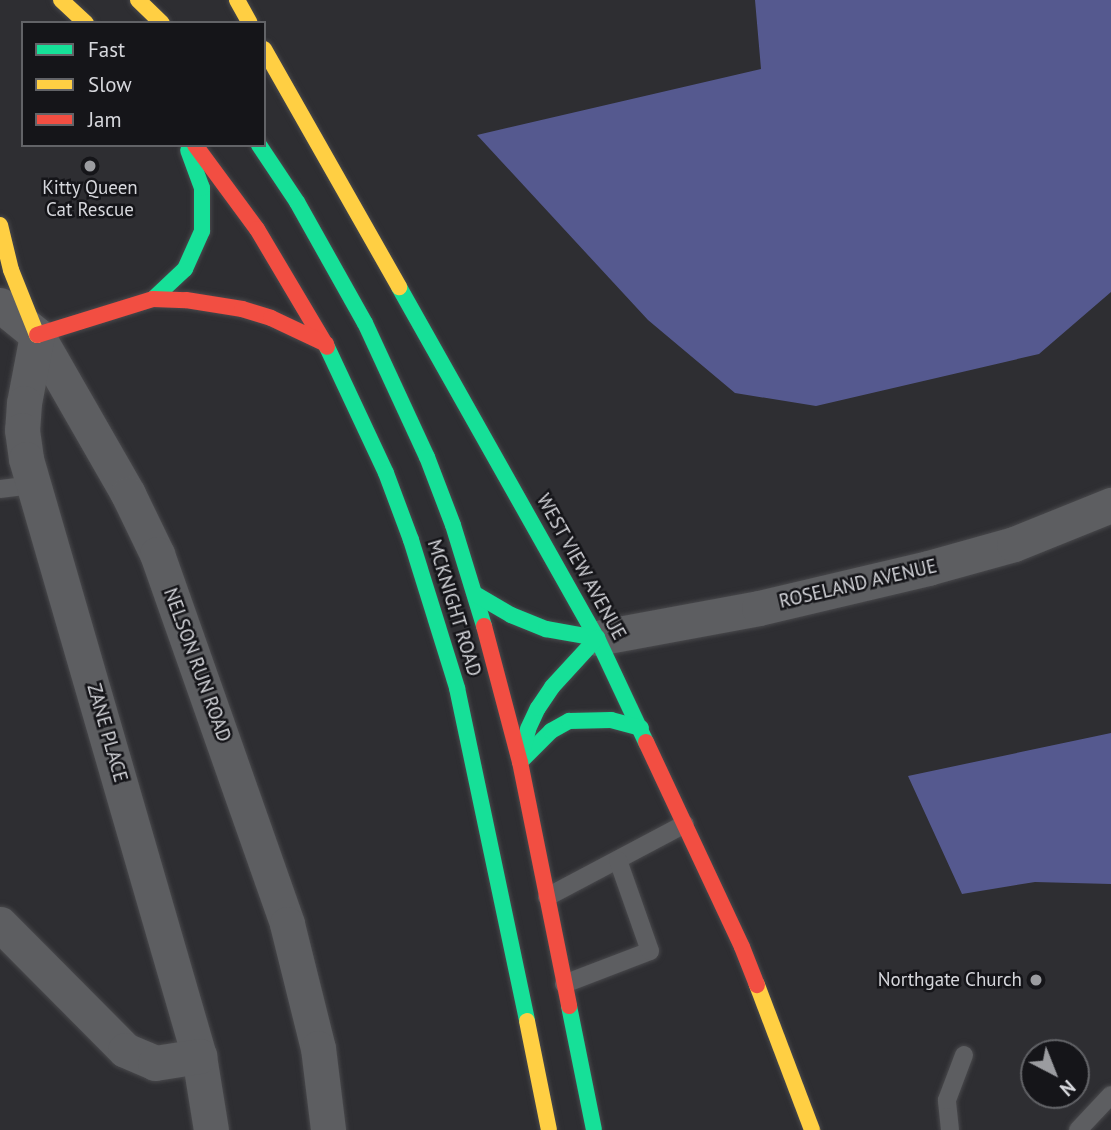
<!DOCTYPE html>
<style>
body{margin:0}
#map{position:relative;width:1111px;height:1130px;overflow:hidden;background:#2e2e32;font-family:"PT Sans",sans-serif}
div>[style]{position:absolute}
[style*='--x']{left:calc(var(--x)*1px);top:calc(var(--y)*1px);width:calc(var(--w)*1px);rotate:calc(var(--a)*1deg)}
.forest>*{inset:0;background:#55598f}
.roads{filter:drop-shadow(0 0 2px #49494c) drop-shadow(0 0 2px #49494c)}
.lane>*{height:18px;margin:-9px;padding:0 9px;transform-origin:9px;border-radius:9px;background:#5d5e61}
.street>*{height:35px;margin:-17.5px;padding:0 17.5px;transform-origin:17.5px;border-radius:17.5px;background:#5d5e61}
.fast>*{height:16px;margin:-8px;padding:0 8px;transform-origin:8px;border-radius:8px;background:#16e098}
.slow>*{height:16px;margin:-8px;padding:0 8px;transform-origin:8px;border-radius:8px;background:#ffcf43}
.jam>*{height:16px;margin:-8px;padding:0 8px;transform-origin:8px;border-radius:8px;background:#f24e42}
.dots>*{width:19px;height:19px;translate:-50% -50%;box-sizing:border-box;border:4px solid #151519;border-radius:50%}
span{translate:-50% -50%;white-space:nowrap;text-align:center;line-height:1.15;-webkit-text-stroke:5px #151519;paint-order:stroke}
.poi-label{font-size:19px;color:#d6d7dc}
.right{translate:-100% -50%;text-align:right}
.street-label{font-size:19px;color:#d6d7dc}
.legend{position:absolute;left:21px;top:21px;width:245px;height:126px;box-sizing:border-box;background:#151519;border:2px solid #626367;margin:0;padding:9px 12px;list-style:none;font-size:21px;color:#d6d7dc}
.legend li{display:flex;align-items:center;gap:14px;height:35px}
.legend b{width:35px;border:2px solid #626367}
.north{position:absolute;left:1020px;top:1039px;width:70px;height:70px;box-sizing:border-box;background:#151519;border:2px solid #626367;border-radius:50%;rotate:138deg;font-size:19px;font-weight:700;line-height:28px;text-align:center;color:#d6d7dc}
.north::after{content:'';display:block;margin:auto;width:24px;height:32px;background:#9b9ca0;clip-path:polygon(50% 0,100% 100%,50% 72%,0 100%)}
</style>
<div id="map">
<div class="forest">
<div style="clip-path:polygon(755px 0,1111px 0,1111px 292px,1039px 354px,816px 406px,735px 393px,648px 320px,477px 135px,761px 69px)"></div>
<div style="clip-path:polygon(1111px 733px,1111px 884px,1035px 882px,962px 894px,908px 776px)"></div>
</div>
<div class="roads">
<div class="lane">
<div style="--x:0;--y:489;--w:34;--a:-7"></div>
<div style="--x:547;--y:897;--w:156;--a:-27.9"></div>
<div style="--x:564;--y:984;--w:92;--a:-21"></div>
<div style="--x:650;--y:951;--w:96;--a:-109.4"></div>
<div style="--x:950;--y:1130;--w:30;--a:-96"></div>
<div style="--x:947;--y:1100;--w:48;--a:-69.3"></div>
<div style="--x:1078;--y:1130;--w:48;--a:-46.7"></div>
</div>
<div class="street">
<div style="--x:0;--y:305;--w:48;--a:39"></div>
<div style="--x:37;--y:335;--w:183;--a:60.2"></div>
<div style="--x:128;--y:494;--w:67;--a:64.2"></div>
<div style="--x:157;--y:554;--w:392;--a:70.6"></div>
<div style="--x:287;--y:924;--w:128;--a:76"></div>
<div style="--x:318;--y:1048;--w:83;--a:83"></div>
<div style="--x:37;--y:335;--w:69;--a:100.8"></div>
<div style="--x:24;--y:403;--w:27;--a:94"></div>
<div style="--x:22;--y:430;--w:29;--a:82"></div>
<div style="--x:26;--y:459;--w:622;--a:73.84"></div>
<div style="--x:199;--y:1056;--w:75;--a:80.8"></div>
<div style="--x:597;--y:638;--w:165;--a:-10.5"></div>
<div style="--x:759;--y:608;--w:174;--a:-13.3"></div>
<div style="--x:928;--y:568;--w:89;--a:-15.6"></div>
<div style="--x:1014;--y:544;--w:105;--a:-21.9"></div>
<div style="--x:0;--y:924;--w:177;--a:45.2"></div>
<div style="--x:125;--y:1050;--w:33;--a:23"></div>
<div style="--x:155;--y:1063;--w:45;--a:-9"></div>
</div>
<div class="fast">
<div style="--x:259;--y:145;--w:69;--a:56.3"></div>
<div style="--x:297;--y:202;--w:139;--a:60.7"></div>
<div style="--x:365;--y:323;--w:148;--a:65.2"></div>
<div style="--x:427;--y:457;--w:73;--a:69.1"></div>
<div style="--x:453;--y:525;--w:106;--a:72.9"></div>
<div style="--x:399;--y:287;--w:403;--a:60.6"></div>
<div style="--x:597;--y:638;--w:115;--a:64.8"></div>
<div style="--x:153;--y:299;--w:44;--a:-43.2"></div>
<div style="--x:185;--y:269;--w:42;--a:-65.9"></div>
<div style="--x:202;--y:231;--w:43;--a:-90"></div>
<div style="--x:202;--y:188;--w:40;--a:-110.2"></div>
<div style="--x:327;--y:347;--w:139;--a:64.9"></div>
<div style="--x:386;--y:473;--w:72;--a:69.5"></div>
<div style="--x:411;--y:540;--w:155;--a:72.7"></div>
<div style="--x:457;--y:688;--w:340;--a:78.1"></div>
<div style="--x:475;--y:594;--w:42;--a:30.3"></div>
<div style="--x:511;--y:615;--w:38;--a:22"></div>
<div style="--x:546;--y:629;--w:52;--a:10"></div>
<div style="--x:521;--y:761;--w:42;--a:-45"></div>
<div style="--x:551;--y:731;--w:21;--a:-29"></div>
<div style="--x:569;--y:721;--w:42;--a:-1.4"></div>
<div style="--x:611;--y:720;--w:31;--a:15"></div>
<div style="--x:520;--y:762;--w:34;--a:-76"></div>
<div style="--x:528;--y:729;--w:23;--a:-65"></div>
<div style="--x:538;--y:708;--w:25;--a:-56"></div>
<div style="--x:552;--y:687;--w:67;--a:-47.4"></div>
<div style="--x:569;--y:1006;--w:126;--a:78.6"></div>
</div>
<div class="slow">
<div style="--x:61;--y:0;--w:34;--a:43"></div>
<div style="--x:138;--y:0;--w:33;--a:44"></div>
<div style="--x:237;--y:0;--w:26;--a:61"></div>
<div style="--x:264;--y:49;--w:274;--a:60.4"></div>
<div style="--x:0;--y:225;--w:46;--a:76.3"></div>
<div style="--x:11;--y:270;--w:70;--a:68.2"></div>
<div style="--x:757;--y:985;--w:155;--a:69.2"></div>
<div style="--x:527;--y:1021;--w:111;--a:78.6"></div>
</div>
<div class="jam">
<div style="--x:195;--y:145;--w:104;--a:53.6"></div>
<div style="--x:257;--y:229;--w:137;--a:59.3"></div>
<div style="--x:37;--y:335;--w:121;--a:-17.2"></div>
<div style="--x:153;--y:299;--w:33;--a:2"></div>
<div style="--x:186;--y:300;--w:57;--a:9.1"></div>
<div style="--x:242;--y:309;--w:30;--a:17"></div>
<div style="--x:271;--y:318;--w:61;--a:25.3"></div>
<div style="--x:484;--y:626;--w:141;--a:75.2"></div>
<div style="--x:520;--y:762;--w:249;--a:78.6"></div>
<div style="--x:646;--y:742;--w:226;--a:64.9"></div>
<div style="--x:742;--y:947;--w:41;--a:68.5"></div>
</div>
</div>
<div class="dots">
<div style="left:90px;top:166px;background:#9b9ca0"></div>
<div style="left:1036px;top:980px;background:#9b9ca0"></div>
</div>
<div class="poi-label">
<span style="left:90px;top:199px">Kitty Queen<br>Cat Rescue</span>
<span class="right" style="left:1022px;top:980px">Northgate Church</span>
</div>
<div class="street-label">
<span style="left:581px;top:567px;rotate:61deg">WEST VIEW AVENUE</span>
<span style="left:858px;top:584px;rotate:-13deg">ROSELAND AVENUE</span>
<span style="left:454px;top:608px;rotate:73deg">MCKNIGHT ROAD</span>
<span style="left:197px;top:665px;rotate:70deg">NELSON RUN ROAD</span>
<span style="left:107px;top:733px;rotate:74deg">ZANE PLACE</span>
</div>
<ul class="legend">
<li><b style="height:9px;background:#16e098"></b>Fast</li>
<li><b style="height:9px;background:#ffcf43"></b>Slow</li>
<li><b style="height:9px;background:#f24e42"></b>Jam</li>
</ul>
<div class="north">N</div>
</div>
